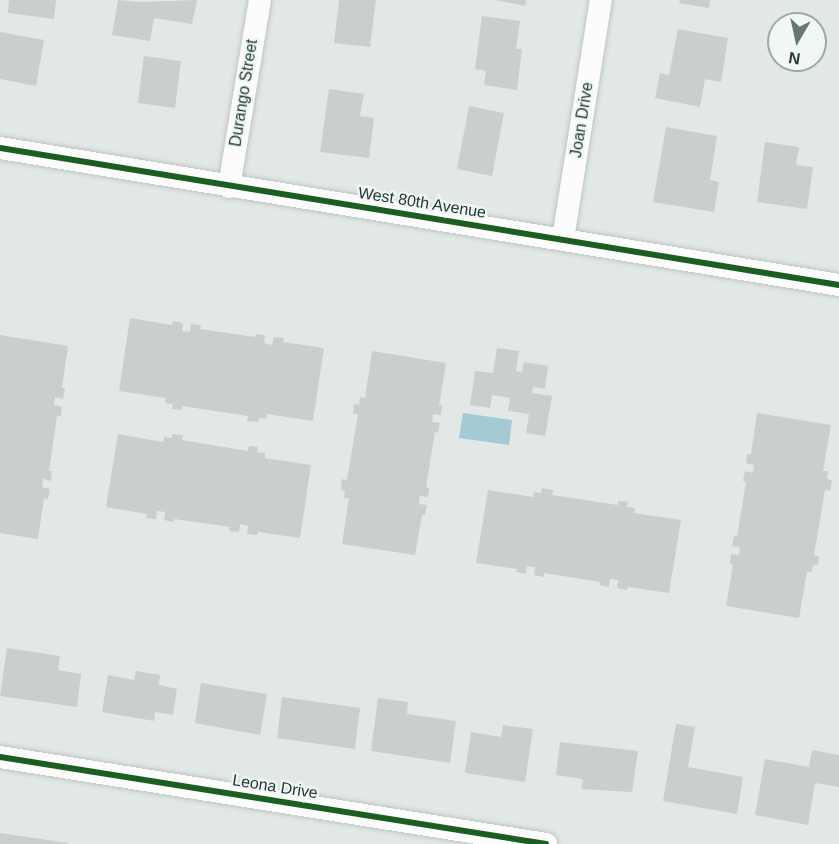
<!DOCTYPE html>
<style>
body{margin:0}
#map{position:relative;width:839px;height:844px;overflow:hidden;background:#e2e8e5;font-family:Arial,sans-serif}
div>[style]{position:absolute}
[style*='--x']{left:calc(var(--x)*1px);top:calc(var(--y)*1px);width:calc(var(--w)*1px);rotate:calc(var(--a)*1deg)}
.water>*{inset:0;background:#a4cbd5}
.building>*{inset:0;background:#c9cfcd}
.roads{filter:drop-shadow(0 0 2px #bfc5c2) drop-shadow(0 0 2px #bfc5c2)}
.minor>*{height:22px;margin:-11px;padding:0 11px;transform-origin:11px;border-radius:11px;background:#fbfcfb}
.cycleway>*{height:6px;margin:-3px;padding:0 3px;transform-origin:3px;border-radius:3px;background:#1b5e20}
span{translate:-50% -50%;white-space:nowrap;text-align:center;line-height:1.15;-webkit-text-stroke:4.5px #f0f7f4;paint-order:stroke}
.street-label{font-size:16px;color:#213a35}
.north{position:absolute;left:767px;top:12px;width:60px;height:60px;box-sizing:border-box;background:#f0f7f4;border:2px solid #9daba8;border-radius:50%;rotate:189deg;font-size:16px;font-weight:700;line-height:24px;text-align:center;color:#213a35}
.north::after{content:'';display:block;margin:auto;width:21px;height:27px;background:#657773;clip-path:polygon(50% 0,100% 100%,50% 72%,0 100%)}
</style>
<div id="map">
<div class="water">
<div style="clip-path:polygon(463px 413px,512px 420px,509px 445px,459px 438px)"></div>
</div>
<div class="building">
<div style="clip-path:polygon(9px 0,56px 0,54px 19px,8px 13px)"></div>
<div style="clip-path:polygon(118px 0,140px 2px,197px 0,192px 24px,154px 18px,150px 41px,112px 35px)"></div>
<div style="clip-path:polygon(339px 0,376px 0,370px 47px,334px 43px)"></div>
<div style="clip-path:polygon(495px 0,526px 0,525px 6px)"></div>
<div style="clip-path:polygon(680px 0,710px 0,709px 8px,679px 3px)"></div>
<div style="clip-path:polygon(482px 16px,520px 21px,516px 49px,522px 49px,517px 90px,484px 85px,486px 71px,475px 69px)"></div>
<div style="clip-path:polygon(678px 29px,728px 38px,721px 82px,705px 79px,700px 107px,655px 98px,660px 73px,669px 75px)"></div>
<div style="clip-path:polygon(0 32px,44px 40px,36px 86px,0 79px)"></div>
<div style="clip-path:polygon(144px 56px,181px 61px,175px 108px,138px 103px)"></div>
<div style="clip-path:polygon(329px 89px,364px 94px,360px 116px,374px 118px,369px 158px,320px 152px)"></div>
<div style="clip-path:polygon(469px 106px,504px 113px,492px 176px,457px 169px)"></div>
<div style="clip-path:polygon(666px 127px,717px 136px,710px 180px,719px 182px,714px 212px,653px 202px)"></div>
<div style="clip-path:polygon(765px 142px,799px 147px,796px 165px,813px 167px,807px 209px,757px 202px)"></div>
<div style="clip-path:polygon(130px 318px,172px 325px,173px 321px,183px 323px,182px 331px,190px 332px,191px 324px,201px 325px,200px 329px,255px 337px,256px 334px,265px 335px,264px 343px,272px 345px,274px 337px,284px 338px,283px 342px,324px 348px,313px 421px,267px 414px,266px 419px,259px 418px,258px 422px,247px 421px,248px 416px,182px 406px,182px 410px,172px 409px,173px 404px,165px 403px,166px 398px,119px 391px)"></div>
<div style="clip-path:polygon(0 335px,68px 346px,62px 388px,65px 388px,63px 399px,55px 397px,54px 405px,62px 407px,61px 416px,57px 416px,49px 471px,52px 471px,51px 481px,43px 479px,42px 487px,50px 489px,48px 499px,44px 498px,38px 539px,0 533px)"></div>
<div style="clip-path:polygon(497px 348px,519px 351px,516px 371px,522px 372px,524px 362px,548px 366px,545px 389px,533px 387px,532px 393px,552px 396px,545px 436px,526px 433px,529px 414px,508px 411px,510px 398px,492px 395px,490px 408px,470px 405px,475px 371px,493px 373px)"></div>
<div style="clip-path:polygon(372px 351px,446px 363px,439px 405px,442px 405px,441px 415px,433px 414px,432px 422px,440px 423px,438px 433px,435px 432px,426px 487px,429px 488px,428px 497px,420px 496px,419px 504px,427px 505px,425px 515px,422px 515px,415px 555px,342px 544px,349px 498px,344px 498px,345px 491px,341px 490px,342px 479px,347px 480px,358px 414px,353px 414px,354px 404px,359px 405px,360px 397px,365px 398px)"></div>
<div style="clip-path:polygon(757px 413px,831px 425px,823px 471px,828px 471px,827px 479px,832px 480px,830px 491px,825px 490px,814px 555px,819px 556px,818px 565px,813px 565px,812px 572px,807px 572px,799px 618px,726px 606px,733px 565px,730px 564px,731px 554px,739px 555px,740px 547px,732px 546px,734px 536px,737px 537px,746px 482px,743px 481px,745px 471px,753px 473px,754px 465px,746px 463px,747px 454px,751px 454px)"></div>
<div style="clip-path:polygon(118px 434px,163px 442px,164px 437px,172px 438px,172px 434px,183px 435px,182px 440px,248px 451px,249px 446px,258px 447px,257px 452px,265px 453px,265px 458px,311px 465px,300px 538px,258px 532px,257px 535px,247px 534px,248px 526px,240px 524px,239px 532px,229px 531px,230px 527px,174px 519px,174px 522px,164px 520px,165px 512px,157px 511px,156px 519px,146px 518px,147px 514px,106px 507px)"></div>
<div style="clip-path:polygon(542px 488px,553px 490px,552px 495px,618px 505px,618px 501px,628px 502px,627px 507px,635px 508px,634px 513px,681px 520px,669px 593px,628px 587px,627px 590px,617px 588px,618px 580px,610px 579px,609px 587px,599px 585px,600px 582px,544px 573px,544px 577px,534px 575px,535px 567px,527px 566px,526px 574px,516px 572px,517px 569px,476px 563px,488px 490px,533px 497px,534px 492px,541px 493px)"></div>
<div style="clip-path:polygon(7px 648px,60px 656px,58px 670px,81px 674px,77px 707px,0 696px)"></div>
<div style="clip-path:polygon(136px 671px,160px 675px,159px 685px,177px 689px,173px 715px,155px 712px,154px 721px,102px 712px,108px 675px,134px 680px)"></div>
<div style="clip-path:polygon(201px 683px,267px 694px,260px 735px,195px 723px)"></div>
<div style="clip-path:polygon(282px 697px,360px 708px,355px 749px,277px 738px)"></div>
<div style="clip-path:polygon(378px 698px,408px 702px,407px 714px,456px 721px,450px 763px,371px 751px)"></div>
<div style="clip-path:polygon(676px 724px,695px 727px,688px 767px,743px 777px,737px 814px,663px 801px)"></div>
<div style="clip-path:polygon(503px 725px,533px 729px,525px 782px,465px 773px,471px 732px,501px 737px)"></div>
<div style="clip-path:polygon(560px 742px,638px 751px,632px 792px,581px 789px,583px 779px,556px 775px)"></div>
<div style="clip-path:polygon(812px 750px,839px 755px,839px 787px,815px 783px,808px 825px,755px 815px,765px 759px,809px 767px)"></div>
<div style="clip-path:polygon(0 833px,68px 843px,68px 844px,0 844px)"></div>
</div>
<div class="roads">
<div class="minor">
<div style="--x:0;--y:148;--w:850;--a:9.27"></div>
<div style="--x:229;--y:187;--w:190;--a:-80.6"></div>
<div style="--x:563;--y:239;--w:242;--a:-81"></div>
<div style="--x:0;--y:757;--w:553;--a:9.05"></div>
</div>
</div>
<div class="cycleway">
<div style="--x:0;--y:148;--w:850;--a:9.27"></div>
<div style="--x:0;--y:757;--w:553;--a:9.05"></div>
</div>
<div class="street-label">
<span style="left:244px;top:93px;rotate:-81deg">Durango Street</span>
<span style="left:582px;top:120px;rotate:-81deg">Joan Drive</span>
<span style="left:422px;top:203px;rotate:9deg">West 80th Avenue</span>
<span style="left:275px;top:787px;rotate:9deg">Leona Drive</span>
</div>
<div class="north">N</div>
</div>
